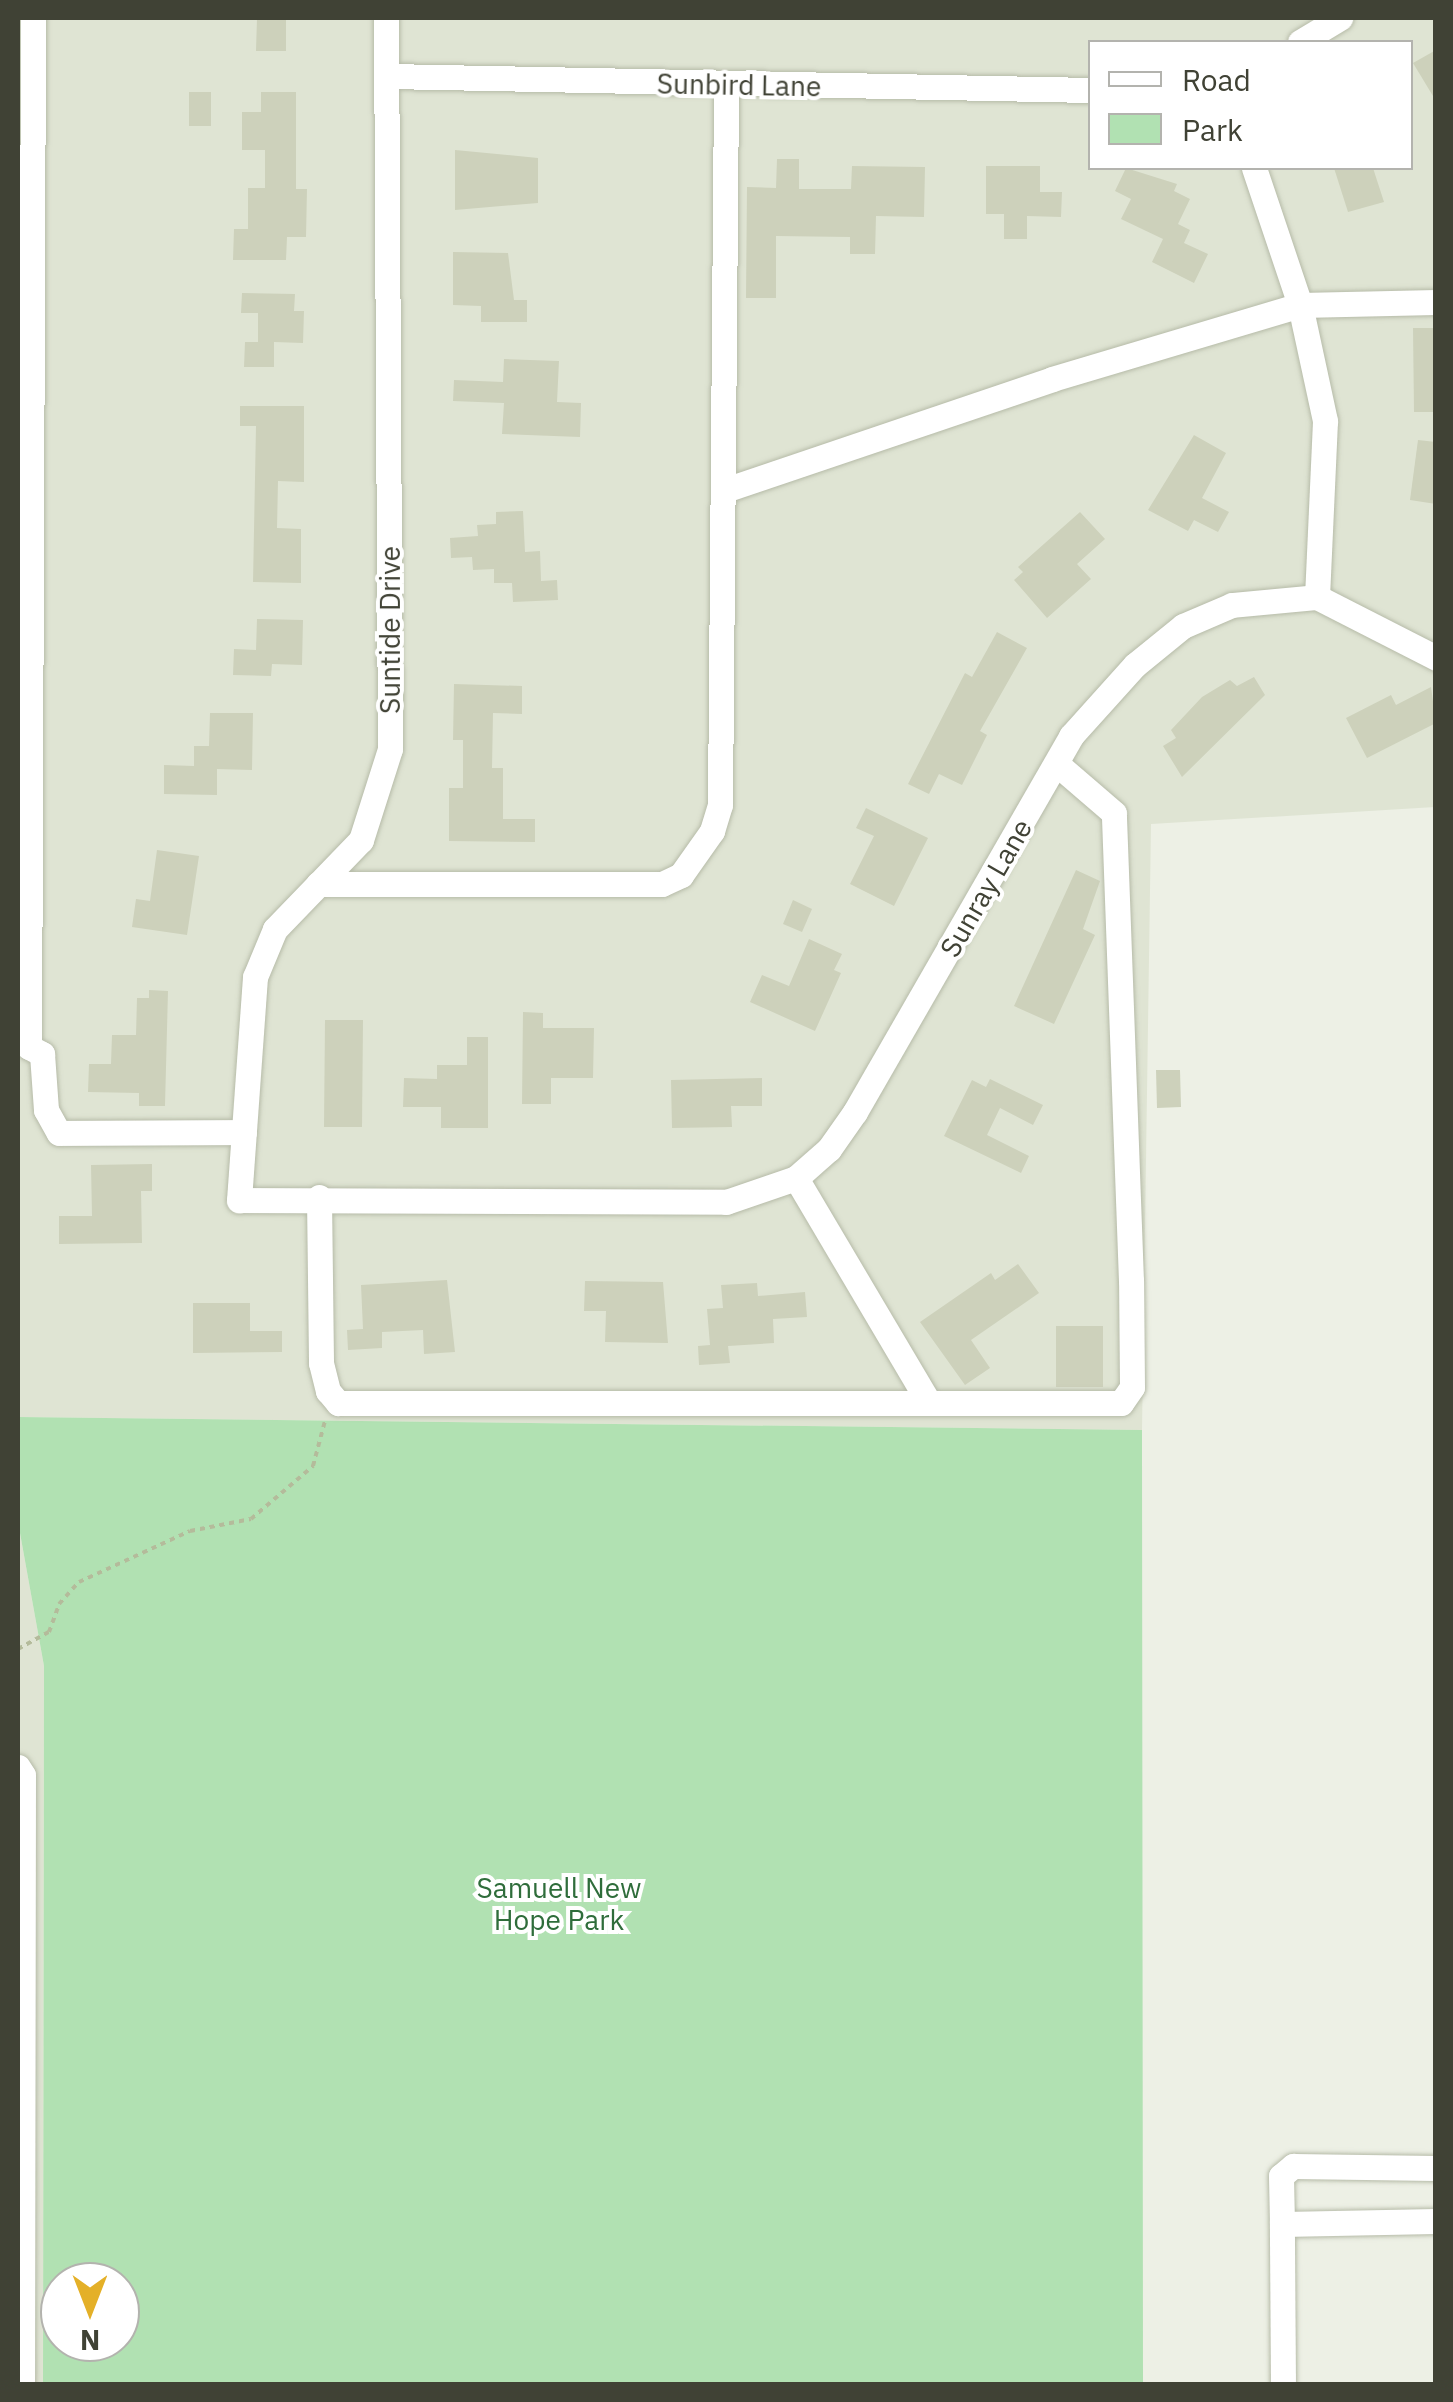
<!DOCTYPE html>
<style>
body{margin:0}
#map{position:relative;width:1453px;height:2402px;overflow:hidden;background:#edf0e5;font-family:"IBM Plex Sans",sans-serif}
div>[style]{position:absolute}
[style*='--x']{left:calc(var(--x)*1px);top:calc(var(--y)*1px);width:calc(var(--w)*1px);rotate:calc(var(--a)*1deg)}
.residential>*{inset:0;background:#dfe4d3}
.green>*{inset:0;background:#b1e1b2}
.building>*{inset:0;background:#cdd1bb}
.path>*{height:4px;margin-top:-2px;transform-origin:0;background:repeating-linear-gradient(90deg,#b4bb9b 0 5px,transparent 0 10px)}
.roads{filter:drop-shadow(0 0 2px #b6bba8) drop-shadow(0 0 2px #b6bba8)}
.minor>*{height:25px;margin:-12.5px;padding:0 12.5px;transform-origin:12.5px;border-radius:12.5px;background:#fff}
span{translate:-50% -50%;white-space:nowrap;text-align:center;line-height:1.15;-webkit-text-stroke:8px #fff;paint-order:stroke}
.street-label{font-size:28px;color:#404235}
.park-label{font-size:28px;color:#2f6d3b}
.frame{position:absolute;inset:0;border:20px solid #404235;pointer-events:none}
.legend{position:absolute;left:1088px;top:40px;width:325px;height:130px;box-sizing:border-box;background:#fff;border:2px solid #b3b3ae;margin:0;padding:12px 18px;list-style:none;font-size:30px;color:#404235}
.legend li{display:flex;align-items:center;gap:20px;height:50px}
.legend b{width:50px;border:2px solid #b3b3ae}
.north{position:absolute;left:40px;top:2262px;width:100px;height:100px;box-sizing:border-box;background:#fff;border:2px solid #b3b3ae;border-radius:50%;rotate:180deg;font-size:28px;font-weight:700;line-height:40px;text-align:center;color:#404235}
.north::after{content:'';display:block;margin:auto;width:35px;height:45px;background:#e4b028;clip-path:polygon(50% 0,100% 100%,50% 72%,0 100%)}
</style>
<div id="map">
<div class="residential">
<div style="clip-path:polygon(evenodd,18px 18px,1435px 18px,1435px 807px,1151px 824px,1142px 1430px,18px 1417px,18px 18px,1090px 42px,1410px 42px,1410px 168px,1090px 168px,1090px 42px)"></div>
<div style="clip-path:polygon(18px 1522px,44px 1666px,43px 2384px,18px 2384px)"></div>
</div>
<div class="green">
<div style="clip-path:polygon(evenodd,18px 1417px,1142px 1430px,1143px 2384px,43px 2384px,44px 1666px,18px 1522px,18px 1417px,60px 2282px,120px 2282px,120px 2342px,60px 2342px,60px 2282px)"></div>
</div>
<div class="building">
<div style="clip-path:polygon(257px 18px,286px 18px,286px 51px,256px 51px)"></div>
<div style="clip-path:polygon(1436px 50px,1436px 101px,1413px 63px)"></div>
<div style="clip-path:polygon(189px 92px,211px 92px,211px 126px,189px 126px)"></div>
<div style="clip-path:polygon(261px 92px,296px 92px,296px 189px,307px 189px,306px 237px,287px 237px,286px 260px,233px 260px,234px 229px,248px 229px,248px 188px,265px 188px,265px 150px,242px 150px,242px 112px,261px 112px)"></div>
<div style="clip-path:polygon(455px 150px,538px 158px,538px 203px,455px 210px)"></div>
<div style="clip-path:polygon(777px 159px,799px 159px,799px 189px,851px 189px,852px 166px,925px 167px,924px 217px,876px 216px,875px 254px,850px 254px,850px 237px,776px 236px,776px 298px,746px 298px,747px 187px,776px 188px)"></div>
<div style="clip-path:polygon(986px 166px,1040px 166px,1040px 192px,1062px 192px,1061px 217px,1027px 216px,1027px 239px,1004px 239px,1004px 214px,986px 214px)"></div>
<div style="clip-path:polygon(1126px 168px,1177px 184px,1174px 191px,1190px 199px,1178px 224px,1190px 230px,1184px 243px,1208px 254px,1194px 283px,1152px 262px,1163px 239px,1121px 219px,1131px 199px,1115px 191px)"></div>
<div style="clip-path:polygon(1334px 168px,1373px 168px,1384px 202px,1348px 212px)"></div>
<div style="clip-path:polygon(453px 252px,508px 253px,514px 300px,527px 300px,527px 322px,481px 322px,481px 306px,453px 305px)"></div>
<div style="clip-path:polygon(242px 293px,295px 294px,294px 311px,304px 311px,303px 343px,274px 342px,274px 367px,244px 367px,245px 342px,258px 342px,258px 313px,241px 313px)"></div>
<div style="clip-path:polygon(1413px 328px,1436px 328px,1436px 412px,1414px 412px)"></div>
<div style="clip-path:polygon(504px 359px,559px 361px,557px 402px,581px 403px,580px 437px,502px 434px,504px 403px,453px 401px,454px 380px,503px 382px)"></div>
<div style="clip-path:polygon(240px 406px,304px 406px,304px 482px,278px 481px,277px 528px,301px 529px,301px 583px,253px 582px,256px 426px,240px 426px)"></div>
<div style="clip-path:polygon(1194px 435px,1226px 453px,1202px 498px,1229px 512px,1218px 532px,1194px 520px,1188px 531px,1148px 510px)"></div>
<div style="clip-path:polygon(1418px 440px,1436px 442px,1436px 504px,1410px 500px)"></div>
<div style="clip-path:polygon(523px 511px,525px 552px,540px 551px,541px 581px,557px 580px,558px 600px,513px 602px,512px 583px,494px 583px,494px 569px,473px 570px,472px 557px,451px 558px,450px 538px,478px 536px,477px 525px,496px 524px,496px 512px)"></div>
<div style="clip-path:polygon(1080px 512px,1105px 539px,1077px 564px,1091px 579px,1047px 618px,1014px 580px,1023px 572px,1018px 567px)"></div>
<div style="clip-path:polygon(257px 619px,303px 620px,302px 665px,272px 664px,271px 676px,233px 675px,234px 649px,256px 650px)"></div>
<div style="clip-path:polygon(997px 632px,1027px 648px,980px 731px,987px 735px,962px 785px,939px 774px,929px 794px,908px 784px,965px 673px,972px 677px)"></div>
<div style="clip-path:polygon(1254px 677px,1265px 695px,1182px 777px,1163px 746px,1176px 738px,1171px 730px,1202px 697px,1230px 680px,1237px 686px)"></div>
<div style="clip-path:polygon(454px 684px,522px 686px,522px 714px,493px 713px,492px 768px,503px 768px,503px 819px,535px 819px,535px 842px,449px 841px,449px 788px,463px 788px,463px 740px,453px 740px)"></div>
<div style="clip-path:polygon(1431px 687px,1436px 723px,1367px 758px,1346px 718px,1391px 695px,1396px 705px)"></div>
<div style="clip-path:polygon(210px 713px,253px 713px,252px 770px,217px 769px,217px 795px,164px 794px,164px 765px,194px 766px,194px 746px,209px 746px)"></div>
<div style="clip-path:polygon(866px 808px,928px 838px,894px 906px,850px 884px,874px 836px,856px 828px)"></div>
<div style="clip-path:polygon(157px 850px,199px 856px,187px 935px,132px 927px,136px 899px,150px 901px)"></div>
<div style="clip-path:polygon(1076px 870px,1100px 881px,1083px 929px,1095px 935px,1054px 1024px,1014px 1006px)"></div>
<div style="clip-path:polygon(793px 900px,812px 909px,802px 932px,783px 924px)"></div>
<div style="clip-path:polygon(809px 939px,842px 954px,834px 970px,841px 973px,815px 1031px,750px 1002px,762px 975px,789px 986px)"></div>
<div style="clip-path:polygon(149px 990px,168px 991px,165px 1106px,139px 1106px,139px 1093px,88px 1092px,89px 1064px,111px 1064px,112px 1035px,136px 1035px,137px 998px,149px 998px)"></div>
<div style="clip-path:polygon(523px 1012px,543px 1013px,543px 1028px,594px 1028px,593px 1078px,551px 1078px,551px 1104px,522px 1104px)"></div>
<div style="clip-path:polygon(325px 1020px,363px 1020px,362px 1127px,324px 1127px)"></div>
<div style="clip-path:polygon(467px 1037px,488px 1037px,488px 1128px,441px 1128px,441px 1107px,403px 1107px,404px 1078px,437px 1079px,437px 1065px,467px 1065px)"></div>
<div style="clip-path:polygon(1156px 1070px,1180px 1070px,1181px 1107px,1157px 1108px)"></div>
<div style="clip-path:polygon(762px 1078px,762px 1106px,731px 1106px,732px 1127px,672px 1128px,671px 1080px)"></div>
<div style="clip-path:polygon(990px 1079px,1043px 1105px,1033px 1125px,1000px 1108px,987px 1135px,1029px 1156px,1021px 1173px,944px 1136px,972px 1080px,986px 1087px)"></div>
<div style="clip-path:polygon(152px 1164px,152px 1191px,141px 1191px,142px 1243px,59px 1244px,59px 1216px,92px 1216px,91px 1165px)"></div>
<div style="clip-path:polygon(1018px 1264px,1039px 1293px,971px 1340px,990px 1368px,965px 1385px,920px 1322px,991px 1273px,995px 1280px)"></div>
<div style="clip-path:polygon(447px 1280px,455px 1352px,424px 1354px,423px 1330px,382px 1332px,382px 1348px,348px 1350px,347px 1330px,363px 1329px,361px 1285px)"></div>
<div style="clip-path:polygon(585px 1281px,663px 1282px,668px 1343px,605px 1342px,606px 1311px,584px 1311px)"></div>
<div style="clip-path:polygon(757px 1283px,758px 1296px,805px 1292px,807px 1317px,773px 1319px,774px 1343px,728px 1346px,730px 1363px,699px 1365px,698px 1346px,710px 1345px,707px 1309px,723px 1308px,721px 1285px)"></div>
<div style="clip-path:polygon(193px 1303px,250px 1303px,250px 1331px,282px 1331px,282px 1352px,193px 1353px)"></div>
<div style="clip-path:polygon(1056px 1326px,1103px 1326px,1103px 1387px,1056px 1387px)"></div>
</div>
<div class="path">
<div style="--x:18;--y:1649;--w:35;--a:-29"></div>
<div style="--x:49;--y:1632;--w:30;--a:-70"></div>
<div style="--x:59;--y:1604;--w:30;--a:-48"></div>
<div style="--x:79;--y:1582;--w:122;--a:-24.7"></div>
<div style="--x:190;--y:1531;--w:62;--a:-11.1"></div>
<div style="--x:251;--y:1519;--w:82;--a:-40.5"></div>
<div style="--x:313;--y:1466;--w:47;--a:-75.1"></div>
</div>
<div class="roads">
<div class="minor">
<div style="--x:33;--y:18;--w:1029;--a:90.22"></div>
<div style="--x:29;--y:1047;--w:15;--a:28"></div>
<div style="--x:42;--y:1054;--w:56;--a:85.9"></div>
<div style="--x:46;--y:1110;--w:26;--a:61"></div>
<div style="--x:59;--y:1133;--w:185;--a:-0.3"></div>
<div style="--x:386;--y:18;--w:731;--a:89.69"></div>
<div style="--x:390;--y:749;--w:96;--a:107.7"></div>
<div style="--x:361;--y:840;--w:124;--a:134"></div>
<div style="--x:275;--y:929;--w:52;--a:112.6"></div>
<div style="--x:255;--y:977;--w:224;--a:94.1"></div>
<div style="--x:239;--y:1200;--w:487;--a:0.2"></div>
<div style="--x:726;--y:1202;--w:74;--a:-18.9"></div>
<div style="--x:796;--y:1178;--w:44;--a:-41.3"></div>
<div style="--x:829;--y:1149;--w:45;--a:-54.9"></div>
<div style="--x:855;--y:1112;--w:434;--a:-60.1"></div>
<div style="--x:1071;--y:736;--w:96;--a:-48"></div>
<div style="--x:1135;--y:665;--w:62;--a:-39.1"></div>
<div style="--x:1183;--y:626;--w:53;--a:-23.2"></div>
<div style="--x:1232;--y:605;--w:85;--a:-5.4"></div>
<div style="--x:1300;--y:42;--w:47;--a:-31"></div>
<div style="--x:388;--y:76;--w:702;--a:1.14"></div>
<div style="--x:1254;--y:168;--w:145;--a:71.4"></div>
<div style="--x:1300;--y:305;--w:119;--a:77.8"></div>
<div style="--x:1325;--y:421;--w:176;--a:92.6"></div>
<div style="--x:725;--y:490;--w:345;--a:-18.7"></div>
<div style="--x:1052;--y:379;--w:259;--a:-16.6"></div>
<div style="--x:1300;--y:305;--w:136;--a:-1.3"></div>
<div style="--x:1317;--y:597;--w:134;--a:27.1"></div>
<div style="--x:318;--y:884;--w:344;--a:0"></div>
<div style="--x:662;--y:884;--w:21;--a:-25"></div>
<div style="--x:681;--y:875;--w:54;--a:-54.8"></div>
<div style="--x:712;--y:831;--w:27;--a:-73"></div>
<div style="--x:720;--y:805;--w:720;--a:-89.52"></div>
<div style="--x:796;--y:1178;--w:259;--a:59.4"></div>
<div style="--x:319;--y:1197;--w:166;--a:89.3"></div>
<div style="--x:321;--y:1363;--w:29;--a:76"></div>
<div style="--x:328;--y:1391;--w:16;--a:50"></div>
<div style="--x:338;--y:1403;--w:783;--a:0"></div>
<div style="--x:1121;--y:1403;--w:19;--a:-55"></div>
<div style="--x:1132;--y:1387;--w:106;--a:-90.5"></div>
<div style="--x:1131;--y:1281;--w:468;--a:-92.1"></div>
<div style="--x:1114;--y:813;--w:75;--a:-139.3"></div>
<div style="--x:18;--y:1767;--w:9;--a:58"></div>
<div style="--x:23;--y:1775;--w:609;--a:90.09"></div>
<div style="--x:1282;--y:2224;--w:48;--a:-91.2"></div>
<div style="--x:1281;--y:2176;--w:16;--a:-40"></div>
<div style="--x:1293;--y:2166;--w:143;--a:0.8"></div>
<div style="--x:1283;--y:2384;--w:160;--a:-90.4"></div>
<div style="--x:1282;--y:2224;--w:154;--a:-1.1"></div>
</div>
</div>
<div class="street-label">
<span style="left:739px;top:85px;rotate:1deg">Sunbird Lane</span>
<span style="left:390px;top:630px;rotate:-90deg">Suntide Drive</span>
<span style="left:986px;top:888px;rotate:-60deg">Sunray Lane</span>
</div>
<div class="park-label">
<span style="left:559px;top:1904px">Samuell New<br>Hope Park</span>
</div>
<div class="frame"></div>
<ul class="legend">
<li><b style="height:12px;background:#fff"></b>Road</li>
<li><b style="height:28px;background:#b1e1b2"></b>Park</li>
</ul>
<div class="north">N</div>
</div>
